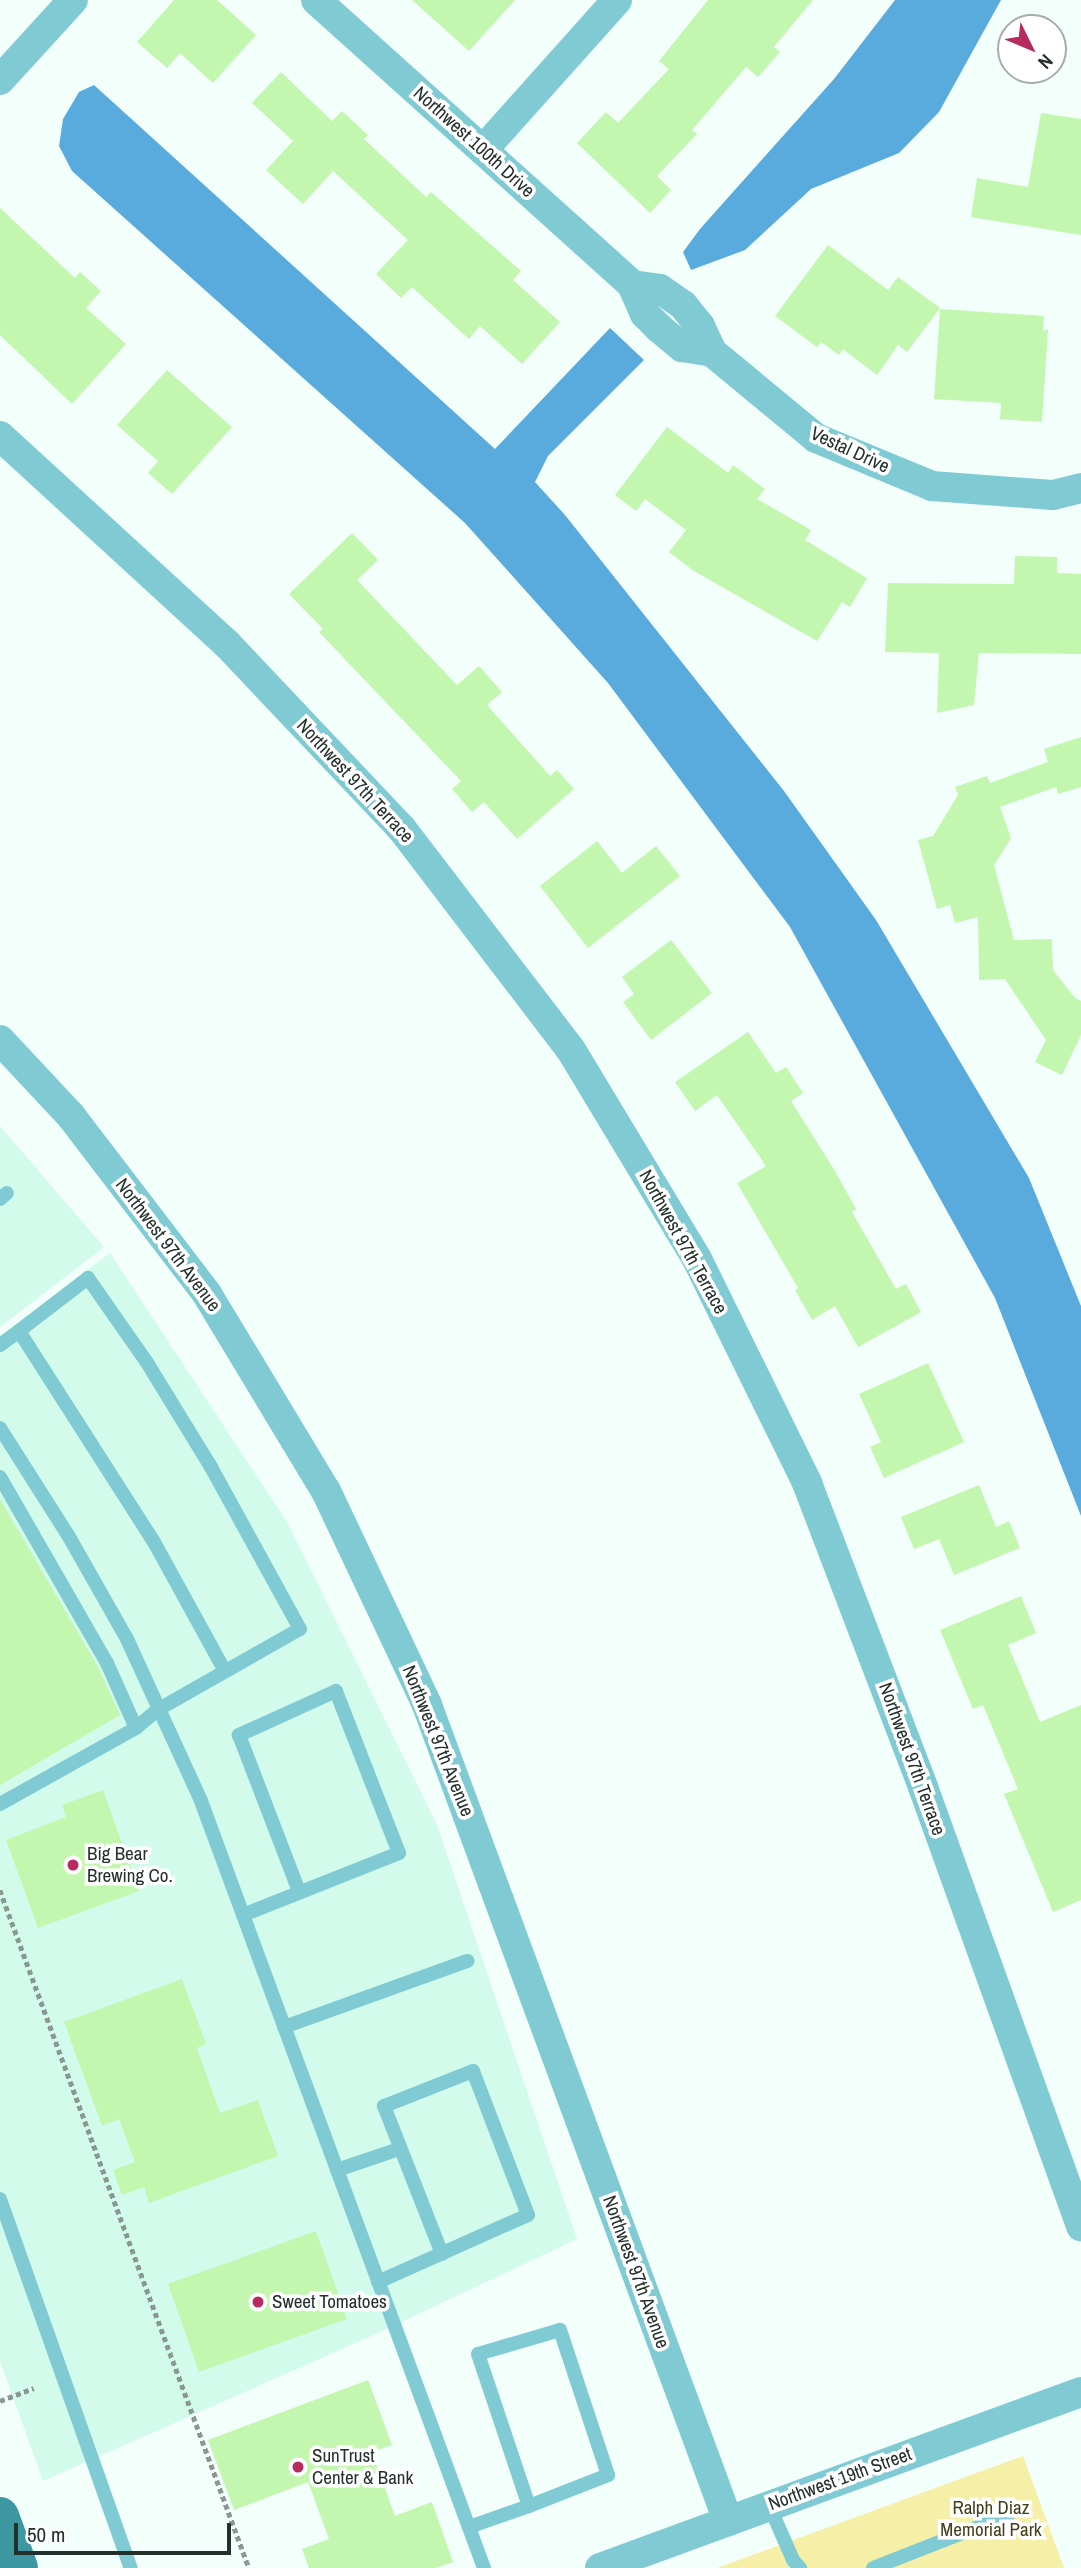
<!DOCTYPE html>
<style>
body{margin:0}
#map{position:relative;width:1081px;height:2568px;overflow:hidden;background:#f2fffa;font-family:"Archivo Narrow",sans-serif}
div>[style]{position:absolute}
[style*='--x']{left:calc(var(--x)*1px);top:calc(var(--y)*1px);width:calc(var(--w)*1px);rotate:calc(var(--a)*1deg)}
.built>*{inset:0;background:#d2fbec}
.green>*{inset:0;background:#f5efa7}
.water>*{inset:0;background:#59abdd}
.building>*{inset:0;background:#c3f7af}
.path>*{height:4.5px;margin-top:-2.25px;transform-origin:0;background:repeating-linear-gradient(90deg,#8a9792 0 5px,transparent 0 8.5px)}
.lane>*{height:14px;margin:-7px;padding:0 7px;transform-origin:7px;border-radius:7px;background:#80cbd3}
.street>*{height:30px;margin:-15px;padding:0 15px;transform-origin:15px;border-radius:15px;background:#80cbd3}
.primary>*{height:38px;margin:-19px;padding:0 19px;transform-origin:19px;border-radius:19px;background:#3d97a0}
.dots>*{width:19px;height:19px;translate:-50% -50%;box-sizing:border-box;border:4px solid #fff;border-radius:50%}
span{translate:-50% -50%;white-space:nowrap;text-align:center;line-height:1.15;-webkit-text-stroke:7px #fff;paint-order:stroke}
.street-label{font-size:19px;color:#24302b}
.poi-label{font-size:19px;color:#24302b}
.left{translate:0 -50%;text-align:left}
.park-label{font-size:19px;color:#43401b}
.north{position:absolute;left:997px;top:14px;width:70px;height:70px;box-sizing:border-box;background:#fff;border:2px solid #a7acaa;border-radius:50%;rotate:133deg;font-size:19px;font-weight:700;line-height:28px;text-align:center;color:#24302b}
.north::after{content:'';display:block;margin:auto;width:24px;height:32px;background:#b82b60;clip-path:polygon(50% 0,100% 100%,50% 72%,0 100%)}
.scale{position:absolute;left:14px;top:2523px;width:217px;height:32px;box-sizing:border-box;border:4px solid #24302b;border-top:0;padding-left:9px;font-size:21px;line-height:24px;white-space:nowrap;color:#24302b;-webkit-text-stroke:5px #fff;paint-order:stroke}
</style>
<div id="map">
<div class="built">
<div style="clip-path:polygon(0 1126px,104px 1247px,0 1327px)"></div>
<div style="clip-path:polygon(110px 1253px,287px 1522px,437px 1825px,577px 2239px,378px 2333px,43px 2481px,0 2361px,0 1336px)"></div>
</div>
<div class="green">
<div style="clip-path:polygon(1023px 2456px,1064px 2568px,717px 2568px)"></div>
</div>
<div class="water">
<div style="clip-path:polygon(895px 0,1001px 0,939px 112px,899px 153px,811px 189px,745px 250px,691px 270px,683px 252px,700px 229px,834px 79px)"></div>
<div style="clip-path:polygon(94px 85px,495px 449px,610px 328px,644px 360px,548px 456px,535px 482px,565px 515px,784px 791px,876px 920px,1029px 1178px,1081px 1306px,1081px 1516px,995px 1298px,790px 927px,608px 683px,465px 523px,72px 171px,59px 146px,63px 119px,79px 92px)"></div>
</div>
<div class="building">
<div style="clip-path:polygon(174px 0,217px 0,256px 35px,213px 83px,180px 53px,167px 68px,137px 42px)"></div>
<div style="clip-path:polygon(412px 0,515px 0,469px 51px)"></div>
<div style="clip-path:polygon(708px 0,813px 0,774px 47px,780px 52px,758px 77px,746px 67px,692px 130px,697px 134px,657px 176px,671px 190px,650px 213px,577px 143px,606px 112px,618px 123px,669px 69px,659px 61px)"></div>
<div style="clip-path:polygon(281px 72px,332px 121px,342px 111px,368px 135px,364px 139px,426px 197px,431px 192px,521px 271px,513px 280px,560px 322px,522px 364px,480px 326px,469px 339px,412px 287px,401px 298px,376px 274px,408px 240px,333px 171px,303px 204px,266px 170px,293px 141px,252px 103px)"></div>
<div style="clip-path:polygon(1041px 113px,1081px 119px,1081px 235px,971px 217px,977px 178px,1028px 187px)"></div>
<div style="clip-path:polygon(0 208px,75px 278px,80px 272px,101px 291px,86px 308px,126px 344px,72px 404px,0 335px)"></div>
<div style="clip-path:polygon(828px 245px,888px 290px,898px 277px,940px 308px,907px 352px,898px 345px,877px 375px,843px 349px,839px 355px,821px 342px,817px 347px,775px 316px)"></div>
<div style="clip-path:polygon(940px 309px,1044px 316px,1043px 331px,1048px 329px,1042px 422px,1000px 419px,1001px 403px,934px 399px)"></div>
<div style="clip-path:polygon(167px 370px,232px 427px,172px 494px,148px 473px,158px 461px,117px 425px)"></div>
<div style="clip-path:polygon(667px 427px,728px 473px,733px 465px,765px 489px,757px 499px,811px 530px,805px 540px,867px 578px,850px 607px,842px 602px,817px 641px,694px 571px,669px 552px,686px 530px,645px 499px,636px 511px,615px 495px)"></div>
<div style="clip-path:polygon(352px 533px,378px 560px,357px 580px,457px 685px,479px 666px,502px 692px,487px 705px,550px 776px,557px 770px,574px 789px,517px 839px,484px 802px,472px 812px,452px 789px,461px 781px,319px 632px,323px 629px,289px 594px)"></div>
<div style="clip-path:polygon(1015px 556px,1057px 557px,1057px 573px,1081px 574px,1081px 654px,979px 653px,974px 705px,937px 713px,939px 653px,885px 652px,888px 583px,1014px 584px)"></div>
<div style="clip-path:polygon(1081px 737px,1081px 787px,1058px 794px,1056px 787px,1000px 807px,1011px 838px,994px 865px,1014px 940px,1052px 939px,1053px 970px,1075px 998px,1081px 1001px,1081px 1035px,1062px 1075px,1035px 1062px,1046px 1040px,1005px 979px,979px 980px,978px 917px,955px 923px,950px 905px,937px 909px,918px 840px,933px 836px,958px 795px,955px 787px,987px 776px,990px 783px,1048px 762px,1044px 749px)"></div>
<div style="clip-path:polygon(597px 841px,622px 873px,656px 846px,680px 876px,588px 948px,540px 886px)"></div>
<div style="clip-path:polygon(671px 940px,712px 993px,651px 1040px,623px 1002px,634px 994px,622px 977px)"></div>
<div style="clip-path:polygon(748px 1032px,776px 1073px,786px 1067px,803px 1093px,791px 1101px,835px 1171px,856px 1209px,852px 1212px,896px 1289px,906px 1284px,921px 1312px,858px 1347px,835px 1306px,812px 1320px,795px 1290px,798px 1288px,737px 1183px,766px 1166px,717px 1095px,695px 1111px,675px 1082px)"></div>
<div style="clip-path:polygon(928px 1363px,964px 1442px,884px 1478px,870px 1447px,881px 1442px,859px 1394px)"></div>
<div style="clip-path:polygon(979px 1485px,996px 1527px,1009px 1521px,1020px 1548px,954px 1575px,939px 1539px,914px 1549px,901px 1517px)"></div>
<div style="clip-path:polygon(0 1499px,98px 1667px,120px 1715px,0 1785px)"></div>
<div style="clip-path:polygon(1021px 1596px,1036px 1633px,1008px 1645px,1040px 1722px,1081px 1705px,1081px 1900px,1053px 1912px,1004px 1794px,1018px 1789px,983px 1705px,973px 1709px,940px 1630px)"></div>
<div style="clip-path:polygon(103px 1790px,139px 1891px,38px 1928px,6px 1840px,66px 1817px,62px 1805px)"></div>
<div style="clip-path:polygon(182px 1979px,206px 2044px,197px 2048px,220px 2113px,258px 2100px,278px 2156px,149px 2203px,144px 2187px,122px 2195px,113px 2170px,135px 2162px,119px 2119px,102px 2126px,64px 2022px)"></div>
<div style="clip-path:polygon(316px 2231px,347px 2319px,199px 2372px,168px 2284px)"></div>
<div style="clip-path:polygon(368px 2380px,392px 2445px,372px 2452px,395px 2516px,432px 2502px,453px 2562px,436px 2568px,309px 2568px,302px 2549px,329px 2539px,308px 2482px,234px 2510px,208px 2440px)"></div>
</div>
<div class="path">
<div style="--x:0;--y:1890;--w:722;--a:69.83"></div>
<div style="--x:0;--y:2401;--w:36;--a:-21"></div>
</div>
<div class="lane">
<div style="--x:0;--y:1199;--w:9;--a:-41"></div>
<div style="--x:0;--y:1345;--w:24;--a:-36"></div>
<div style="--x:0;--y:1428;--w:127;--a:57.6"></div>
<div style="--x:68;--y:1535;--w:120;--a:60.4"></div>
<div style="--x:127;--y:1639;--w:178;--a:65.4"></div>
<div style="--x:201;--y:1801;--w:818;--a:69.75"></div>
<div style="--x:0;--y:1477;--w:215;--a:60.1"></div>
<div style="--x:107;--y:1663;--w:71;--a:66"></div>
<div style="--x:136;--y:1728;--w:156;--a:150.8"></div>
<div style="--x:136;--y:1728;--w:30;--a:-40"></div>
<div style="--x:159;--y:1709;--w:162;--a:-29.6"></div>
<div style="--x:300;--y:1629;--w:185;--a:-118.8"></div>
<div style="--x:211;--y:1467;--w:121;--a:-121.5"></div>
<div style="--x:148;--y:1364;--w:105;--a:-124.9"></div>
<div style="--x:88;--y:1278;--w:87;--a:142.5"></div>
<div style="--x:19;--y:1331;--w:250;--a:57.4"></div>
<div style="--x:154;--y:1542;--w:147;--a:61.2"></div>
<div style="--x:243;--y:1915;--w:168;--a:-21.7"></div>
<div style="--x:399;--y:1853;--w:174;--a:-111.3"></div>
<div style="--x:336;--y:1691;--w:107;--a:155.6"></div>
<div style="--x:239;--y:1735;--w:167;--a:69"></div>
<div style="--x:284;--y:2027;--w:195;--a:-19.8"></div>
<div style="--x:337;--y:2170;--w:65;--a:-18.7"></div>
<div style="--x:0;--y:2199;--w:392;--a:70.5"></div>
<div style="--x:378;--y:2282;--w:164;--a:-24.1"></div>
<div style="--x:528;--y:2215;--w:154;--a:-110.9"></div>
<div style="--x:473;--y:2071;--w:96;--a:158.5"></div>
<div style="--x:384;--y:2106;--w:159;--a:68.6"></div>
<div style="--x:769;--y:2505;--w:60;--a:66.4"></div>
<div style="--x:793;--y:2560;--w:11;--a:49"></div>
<div style="--x:469;--y:2527;--w:64;--a:-19.3"></div>
<div style="--x:529;--y:2506;--w:85;--a:-21.4"></div>
<div style="--x:608;--y:2475;--w:153;--a:-108.3"></div>
<div style="--x:560;--y:2330;--w:85;--a:163.7"></div>
<div style="--x:478;--y:2354;--w:160;--a:71.5"></div>
<div style="--x:873;--y:2568;--w:145;--a:-21.4"></div>
</div>
<div class="street">
<div style="--x:316;--y:0;--w:426;--a:42"></div>
<div style="--x:632;--y:285;--w:32;--a:66"></div>
<div style="--x:645;--y:314;--w:20;--a:45"></div>
<div style="--x:659;--y:328;--w:30;--a:40"></div>
<div style="--x:682;--y:347;--w:30;--a:9"></div>
<div style="--x:0;--y:80;--w:108;--a:-47.6"></div>
<div style="--x:483;--y:150;--w:201;--a:-48.2"></div>
<div style="--x:632;--y:285;--w:28;--a:8"></div>
<div style="--x:660;--y:289;--w:28;--a:35"></div>
<div style="--x:683;--y:305;--w:27;--a:51"></div>
<div style="--x:700;--y:326;--w:29;--a:65"></div>
<div style="--x:712;--y:352;--w:135;--a:39.6"></div>
<div style="--x:816;--y:438;--w:126;--a:22.5"></div>
<div style="--x:932;--y:486;--w:121;--a:4.3"></div>
<div style="--x:1053;--y:495;--w:29;--a:-14"></div>
<div style="--x:0;--y:436;--w:308;--a:42.5"></div>
<div style="--x:227;--y:644;--w:255;--a:46.6"></div>
<div style="--x:402;--y:829;--w:278;--a:52.6"></div>
<div style="--x:571;--y:1050;--w:244;--a:58.9"></div>
<div style="--x:697;--y:1259;--w:250;--a:63.8"></div>
<div style="--x:807;--y:1483;--w:325;--a:69.1"></div>
<div style="--x:923;--y:1787;--w:467;--a:70.2"></div>
<div style="--x:0;--y:1040;--w:104;--a:46.9"></div>
<div style="--x:71;--y:1116;--w:224;--a:52.6"></div>
<div style="--x:207;--y:1294;--w:230;--a:58.9"></div>
<div style="--x:326;--y:1491;--w:237;--a:64.7"></div>
<div style="--x:427;--y:1705;--w:870;--a:69.75"></div>
<div style="--x:600;--y:2568;--w:512;--a:-20.1"></div>
</div>
<div class="primary">
<div style="--x:0;--y:2516;--w:55;--a:69.9"></div>
</div>
<div class="dots">
<div style="left:73px;top:1865px;background:#b82b60"></div>
<div style="left:258px;top:2302px;background:#b82b60"></div>
<div style="left:298px;top:2467px;background:#b82b60"></div>
</div>
<div class="street-label">
<span style="left:474px;top:142px;rotate:42deg">Northwest 100th Drive</span>
<span style="left:850px;top:450px;rotate:25deg">Vestal Drive</span>
<span style="left:355px;top:781px;rotate:47deg">Northwest 97th Terrace</span>
<span style="left:683px;top:1242px;rotate:61deg">Northwest 97th Terrace</span>
<span style="left:168px;top:1245px;rotate:53deg">Northwest 97th Avenue</span>
<span style="left:438px;top:1741px;rotate:68deg">Northwest 97th Avenue</span>
<span style="left:912px;top:1759px;rotate:70deg">Northwest 97th Terrace</span>
<span style="left:636px;top:2272px;rotate:70deg">Northwest 97th Avenue</span>
<span style="left:840px;top:2479px;rotate:-20deg">Northwest 19th Street</span>
</div>
<div class="poi-label">
<span class="left" style="left:87px;top:1865px">Big Bear<br>Brewing Co.</span>
<span class="left" style="left:272px;top:2302px">Sweet Tomatoes</span>
<span class="left" style="left:312px;top:2467px">SunTrust<br>Center &amp; Bank</span>
</div>
<div class="park-label">
<span style="left:991px;top:2519px">Ralph Diaz<br>Memorial Park</span>
</div>
<div class="north">N</div>
<div class="scale">50 m</div>
</div>
